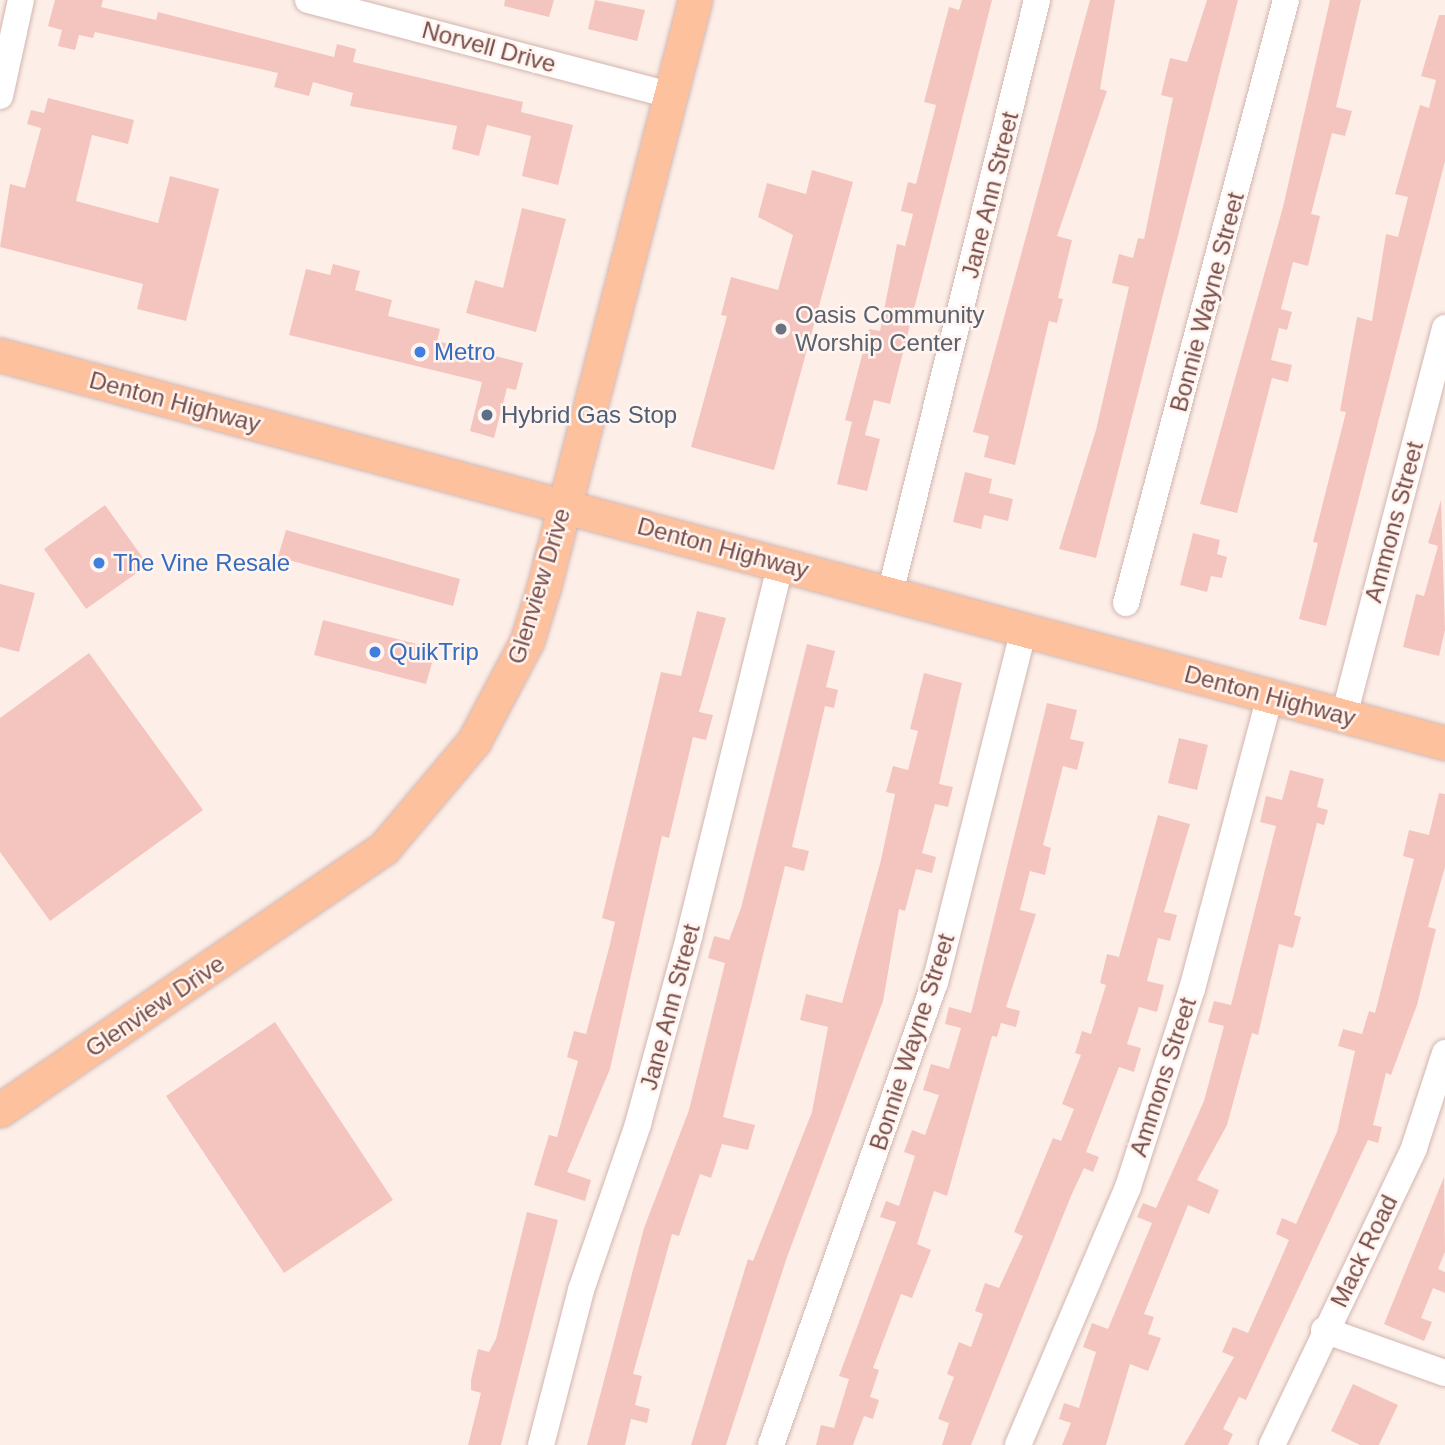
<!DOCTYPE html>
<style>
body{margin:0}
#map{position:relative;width:1445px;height:1445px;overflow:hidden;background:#fdefe8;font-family:Helvetica,sans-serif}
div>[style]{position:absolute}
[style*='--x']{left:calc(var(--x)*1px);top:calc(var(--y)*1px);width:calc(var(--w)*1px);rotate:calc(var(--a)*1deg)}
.building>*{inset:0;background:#f4c5be}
.roads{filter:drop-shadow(0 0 2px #d3b5af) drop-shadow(0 0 2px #d3b5af)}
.minor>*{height:26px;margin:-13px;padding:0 13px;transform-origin:13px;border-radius:13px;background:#fff}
.major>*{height:33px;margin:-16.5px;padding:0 16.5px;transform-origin:16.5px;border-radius:16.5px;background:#fec19e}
.dots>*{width:19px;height:19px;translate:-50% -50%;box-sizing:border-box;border:4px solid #fff4ef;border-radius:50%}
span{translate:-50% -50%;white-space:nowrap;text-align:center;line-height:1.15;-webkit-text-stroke:5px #fff4ef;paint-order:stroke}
.street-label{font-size:24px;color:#794e4a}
.worship-label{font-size:24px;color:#5b616d}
.left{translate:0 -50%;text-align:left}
.shop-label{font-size:24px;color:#366cbe}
.service-label{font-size:24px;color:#4e5e75}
</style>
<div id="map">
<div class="building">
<div style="clip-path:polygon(55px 0,103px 0,101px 7px,156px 20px,158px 12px,334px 57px,337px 44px,356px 49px,353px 62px,523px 102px,521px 112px,573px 125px,558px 185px,522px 176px,531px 136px,487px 125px,479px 156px,452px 149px,457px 126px,350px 106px,353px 93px,313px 82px,309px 96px,274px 87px,278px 73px,95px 32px,93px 38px,79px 35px,75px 50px,58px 46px,62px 30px,48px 26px)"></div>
<div style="clip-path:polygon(505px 0,554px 0,549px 17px,504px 6px)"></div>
<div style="clip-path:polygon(595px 0,645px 10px,637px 41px,588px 29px)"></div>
<div style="clip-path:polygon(962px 0,992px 0,890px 404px,874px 400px,865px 435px,880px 439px,867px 491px,837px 484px,852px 422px,845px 420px,869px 329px,880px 331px,897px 244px,905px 246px,913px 214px,901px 211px,908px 182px,916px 184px,936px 105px,924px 102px,949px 7px,959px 10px)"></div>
<div style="clip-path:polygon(1090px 0,1115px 0,1100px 89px,1107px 91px,1057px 236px,1072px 240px,1058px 298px,1063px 299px,1057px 323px,1049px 321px,1015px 465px,984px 457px,989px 436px,973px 432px)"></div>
<div style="clip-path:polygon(1207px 0,1238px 0,1096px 558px,1059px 549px,1096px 430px,1129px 287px,1112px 283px,1119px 254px,1133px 258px,1138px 238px,1144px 239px,1173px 98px,1161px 95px,1170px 58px,1187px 62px)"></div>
<div style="clip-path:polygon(1330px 0,1361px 0,1336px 107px,1352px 111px,1345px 136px,1332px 133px,1311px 214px,1320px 216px,1308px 266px,1293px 262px,1281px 309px,1292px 312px,1287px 330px,1279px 328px,1271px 360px,1292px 365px,1288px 382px,1272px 378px,1237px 513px,1200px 504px,1283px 207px)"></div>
<div style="clip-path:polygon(1439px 15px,1445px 15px,1445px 161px,1326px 626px,1299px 619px,1318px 543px,1313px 542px,1346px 412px,1340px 411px,1357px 317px,1372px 321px,1386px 234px,1398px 237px,1408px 197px,1395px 194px,1420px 105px,1429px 108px,1436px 80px,1421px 76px)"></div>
<div style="clip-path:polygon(48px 98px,134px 120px,128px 144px,92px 135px,76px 201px,158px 223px,170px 176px,219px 189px,186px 321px,137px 309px,143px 284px,0 247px,10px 184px,25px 188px,41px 128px,27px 124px,31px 110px,44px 113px)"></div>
<div style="clip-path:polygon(812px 170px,853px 182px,774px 470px,691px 447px,727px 316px,721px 315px,731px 277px,778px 290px,793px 235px,758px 217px,767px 183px,806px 194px)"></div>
<div style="clip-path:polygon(522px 208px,566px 219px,536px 332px,466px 313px,475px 280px,503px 288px)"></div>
<div style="clip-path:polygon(333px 264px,360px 271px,355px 290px,392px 300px,388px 316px,440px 329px,437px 341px,523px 363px,516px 390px,507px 388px,494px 438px,470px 431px,482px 382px,289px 335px,306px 269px,330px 275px)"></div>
<div style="clip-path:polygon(965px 472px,992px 479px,989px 493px,1013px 499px,1008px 521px,984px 515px,981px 529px,953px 522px)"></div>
<div style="clip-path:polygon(1441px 500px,1445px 630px,1439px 656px,1403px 647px,1416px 594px,1424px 596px,1438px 546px,1428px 543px)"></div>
<div style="clip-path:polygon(105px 505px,148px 565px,86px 609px,44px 549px)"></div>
<div style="clip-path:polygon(286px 530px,460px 579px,453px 606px,278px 557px)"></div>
<div style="clip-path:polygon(1193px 533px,1220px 540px,1217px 554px,1227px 557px,1222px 578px,1211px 576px,1207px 592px,1180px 585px)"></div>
<div style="clip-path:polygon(0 584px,35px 593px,19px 652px,0 647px)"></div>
<div style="clip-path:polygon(697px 611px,726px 618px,699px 712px,713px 715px,706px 740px,693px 737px,669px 838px,662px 836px,610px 1069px,567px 1172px,591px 1180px,585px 1201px,534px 1185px,549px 1135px,557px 1137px,578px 1061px,567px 1057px,574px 1031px,586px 1034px,609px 948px,615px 922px,602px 918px,661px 672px,681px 676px)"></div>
<div style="clip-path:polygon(323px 620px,436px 649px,426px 684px,314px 655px)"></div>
<div style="clip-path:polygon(807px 644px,835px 651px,826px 687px,838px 690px,834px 708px,825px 706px,792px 847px,809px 851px,804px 871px,785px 866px,723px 1117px,755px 1125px,748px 1150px,722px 1144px,711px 1178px,700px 1174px,679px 1236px,672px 1234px,633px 1374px,642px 1376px,635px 1405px,650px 1409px,647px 1423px,631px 1419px,625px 1445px,587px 1445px,644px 1228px,689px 1110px,725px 963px,708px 958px,714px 936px,729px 940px,741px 908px)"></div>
<div style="clip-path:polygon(89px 653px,203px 810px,50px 921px,0 852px,0 718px)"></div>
<div style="clip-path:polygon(924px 673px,962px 683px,939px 784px,953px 787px,948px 807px,935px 804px,922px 853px,936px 857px,932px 873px,916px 869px,905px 911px,899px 909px,883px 1001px,787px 1257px,726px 1445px,691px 1445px,748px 1259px,753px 1261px,812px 1112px,828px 1027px,800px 1020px,806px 994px,842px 1003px,881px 860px,895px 794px,886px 792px,893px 766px,908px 770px,918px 731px,910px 729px)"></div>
<div style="clip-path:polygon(1047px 703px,1077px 710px,1070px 739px,1084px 742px,1077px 770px,1063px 766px,1043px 845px,1051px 848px,1045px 875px,1030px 871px,1020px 910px,1036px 914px,1006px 1007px,1020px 1011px,1016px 1027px,1001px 1023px,997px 1037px,992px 1036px,947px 1196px,934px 1191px,917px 1244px,931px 1250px,912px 1298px,901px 1294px,873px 1368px,879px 1370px,870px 1397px,879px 1400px,873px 1419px,864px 1416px,853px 1445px,816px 1445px,821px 1425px,834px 1428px,849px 1379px,839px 1376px,896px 1222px,880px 1217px,886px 1201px,899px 1206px,915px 1156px,904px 1152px,912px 1130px,925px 1135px,939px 1095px,923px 1090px,931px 1064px,949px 1069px,961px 1028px,945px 1024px,949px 1007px,971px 1013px)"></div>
<div style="clip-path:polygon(1179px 738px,1208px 745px,1197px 790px,1168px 783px)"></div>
<div style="clip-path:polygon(1290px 770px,1324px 779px,1317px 807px,1328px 810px,1324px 825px,1317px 823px,1294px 915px,1301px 917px,1293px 948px,1279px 944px,1258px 1035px,1252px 1033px,1227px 1125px,1197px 1180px,1219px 1190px,1209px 1214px,1188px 1205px,1144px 1314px,1154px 1317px,1148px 1334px,1161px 1338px,1148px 1371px,1130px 1364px,1106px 1445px,1062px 1445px,1071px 1423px,1059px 1419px,1064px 1403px,1079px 1408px,1096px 1352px,1083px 1347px,1092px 1323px,1108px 1329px,1152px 1223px,1137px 1217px,1143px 1203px,1156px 1208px,1204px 1101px,1224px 1026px,1208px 1022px,1214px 1001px,1231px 1005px,1276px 826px,1260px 822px,1266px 796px,1282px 800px)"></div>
<div style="clip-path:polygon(1439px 793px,1445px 794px,1445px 867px,1428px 927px,1436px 929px,1417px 1005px,1391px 1075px,1386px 1073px,1373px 1125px,1382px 1127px,1378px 1143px,1368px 1140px,1246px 1400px,1239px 1397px,1223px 1429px,1233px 1434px,1228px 1445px,1184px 1445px,1234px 1357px,1222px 1352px,1233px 1327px,1248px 1333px,1273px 1277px,1289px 1240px,1276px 1234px,1282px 1218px,1296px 1224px,1337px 1132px,1355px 1051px,1338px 1046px,1343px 1029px,1362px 1034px,1369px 1011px,1375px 1013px,1414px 859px,1403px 856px,1409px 830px,1429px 835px)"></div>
<div style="clip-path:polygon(1158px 815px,1190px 824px,1164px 912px,1177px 915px,1170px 941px,1158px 938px,1147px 981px,1164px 985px,1157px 1012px,1139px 1007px,1127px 1044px,1141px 1048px,1134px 1072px,1119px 1067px,1086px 1152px,1099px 1157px,1093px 1172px,1084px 1168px,1071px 1196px,971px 1445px,942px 1445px,949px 1423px,938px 1419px,954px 1377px,947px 1374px,959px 1342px,971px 1347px,983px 1314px,975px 1311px,985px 1283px,999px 1288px,1023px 1236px,1014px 1232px,1053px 1138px,1061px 1141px,1074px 1109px,1062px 1104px,1081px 1055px,1075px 1053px,1082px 1031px,1091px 1034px,1106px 985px,1100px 983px,1107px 954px,1119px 957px)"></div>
<div style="clip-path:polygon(275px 1022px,393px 1200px,284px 1273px,166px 1096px)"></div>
<div style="clip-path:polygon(1444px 1177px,1445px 1252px,1438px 1269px,1445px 1272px,1445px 1293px,1433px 1288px,1421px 1318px,1432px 1322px,1424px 1341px,1384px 1324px)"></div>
<div style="clip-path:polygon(527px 1212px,558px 1220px,512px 1401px,501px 1445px,468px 1445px,481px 1393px,471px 1390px,471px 1380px,478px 1349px,489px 1352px,496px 1339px)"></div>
<div style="clip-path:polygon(1353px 1384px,1398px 1405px,1379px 1445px,1360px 1445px,1331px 1431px)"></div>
</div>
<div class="roads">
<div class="minor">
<div style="--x:308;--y:0;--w:374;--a:14.7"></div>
<div style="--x:0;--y:96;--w:98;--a:-77.7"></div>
<div style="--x:890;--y:594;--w:612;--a:-76.1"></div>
<div style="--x:1126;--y:603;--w:624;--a:-75.14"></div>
<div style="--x:1344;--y:716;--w:401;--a:-75.4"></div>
<div style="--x:1324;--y:1330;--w:128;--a:19.6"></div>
<div style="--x:541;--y:1445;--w:160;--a:-75.5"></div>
<div style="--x:581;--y:1290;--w:176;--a:-71"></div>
<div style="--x:638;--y:1124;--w:194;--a:-74.7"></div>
<div style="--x:689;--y:937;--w:385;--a:-76.2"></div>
<div style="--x:771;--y:1445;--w:490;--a:-70.5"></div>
<div style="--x:935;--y:983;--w:365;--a:-75.9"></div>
<div style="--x:1018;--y:1445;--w:280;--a:-66.9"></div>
<div style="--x:1128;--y:1187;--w:208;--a:-72.1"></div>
<div style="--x:1192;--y:989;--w:303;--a:-75.1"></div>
<div style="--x:1272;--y:1445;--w:329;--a:-64.4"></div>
<div style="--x:1414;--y:1148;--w:100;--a:-71.9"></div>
</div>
<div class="major">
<div style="--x:0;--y:355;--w:1496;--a:15.03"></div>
<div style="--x:0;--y:1110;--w:465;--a:-34.3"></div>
<div style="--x:384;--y:848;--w:140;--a:-49.9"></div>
<div style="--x:474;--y:741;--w:113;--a:-62.1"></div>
<div style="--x:527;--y:641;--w:58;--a:-72.8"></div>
<div style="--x:544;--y:586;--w:605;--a:-75.55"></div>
</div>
</div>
<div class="dots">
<div style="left:781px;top:329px;background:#6b7280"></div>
<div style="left:420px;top:352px;background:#3f7fe0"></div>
<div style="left:487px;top:415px;background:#5c6f8a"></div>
<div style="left:99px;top:563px;background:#3f7fe0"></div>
<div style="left:375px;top:652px;background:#3f7fe0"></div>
</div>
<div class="street-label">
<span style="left:489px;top:47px;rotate:15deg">Norvell Drive</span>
<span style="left:990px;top:195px;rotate:-76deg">Jane Ann Street</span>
<span style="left:1207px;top:302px;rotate:-75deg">Bonnie Wayne Street</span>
<span style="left:175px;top:402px;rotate:15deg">Denton Highway</span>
<span style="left:1394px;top:522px;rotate:-75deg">Ammons Street</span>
<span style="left:723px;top:548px;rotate:15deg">Denton Highway</span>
<span style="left:539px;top:586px;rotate:-73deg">Glenview Drive</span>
<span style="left:1270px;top:696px;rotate:15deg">Denton Highway</span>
<span style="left:155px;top:1006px;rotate:-34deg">Glenview Drive</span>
<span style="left:670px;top:1007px;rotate:-75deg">Jane Ann Street</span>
<span style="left:912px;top:1042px;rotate:-72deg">Bonnie Wayne Street</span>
<span style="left:1163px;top:1077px;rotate:-72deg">Ammons Street</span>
<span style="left:1364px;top:1251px;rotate:-64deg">Mack Road</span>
</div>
<div class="worship-label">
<span class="left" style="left:795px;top:329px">Oasis Community<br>Worship Center</span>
</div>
<div class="shop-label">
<span class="left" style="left:434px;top:352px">Metro</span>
<span class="left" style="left:113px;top:563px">The Vine Resale</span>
<span class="left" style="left:389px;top:652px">QuikTrip</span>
</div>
<div class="service-label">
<span class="left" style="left:501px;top:415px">Hybrid Gas Stop</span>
</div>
</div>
